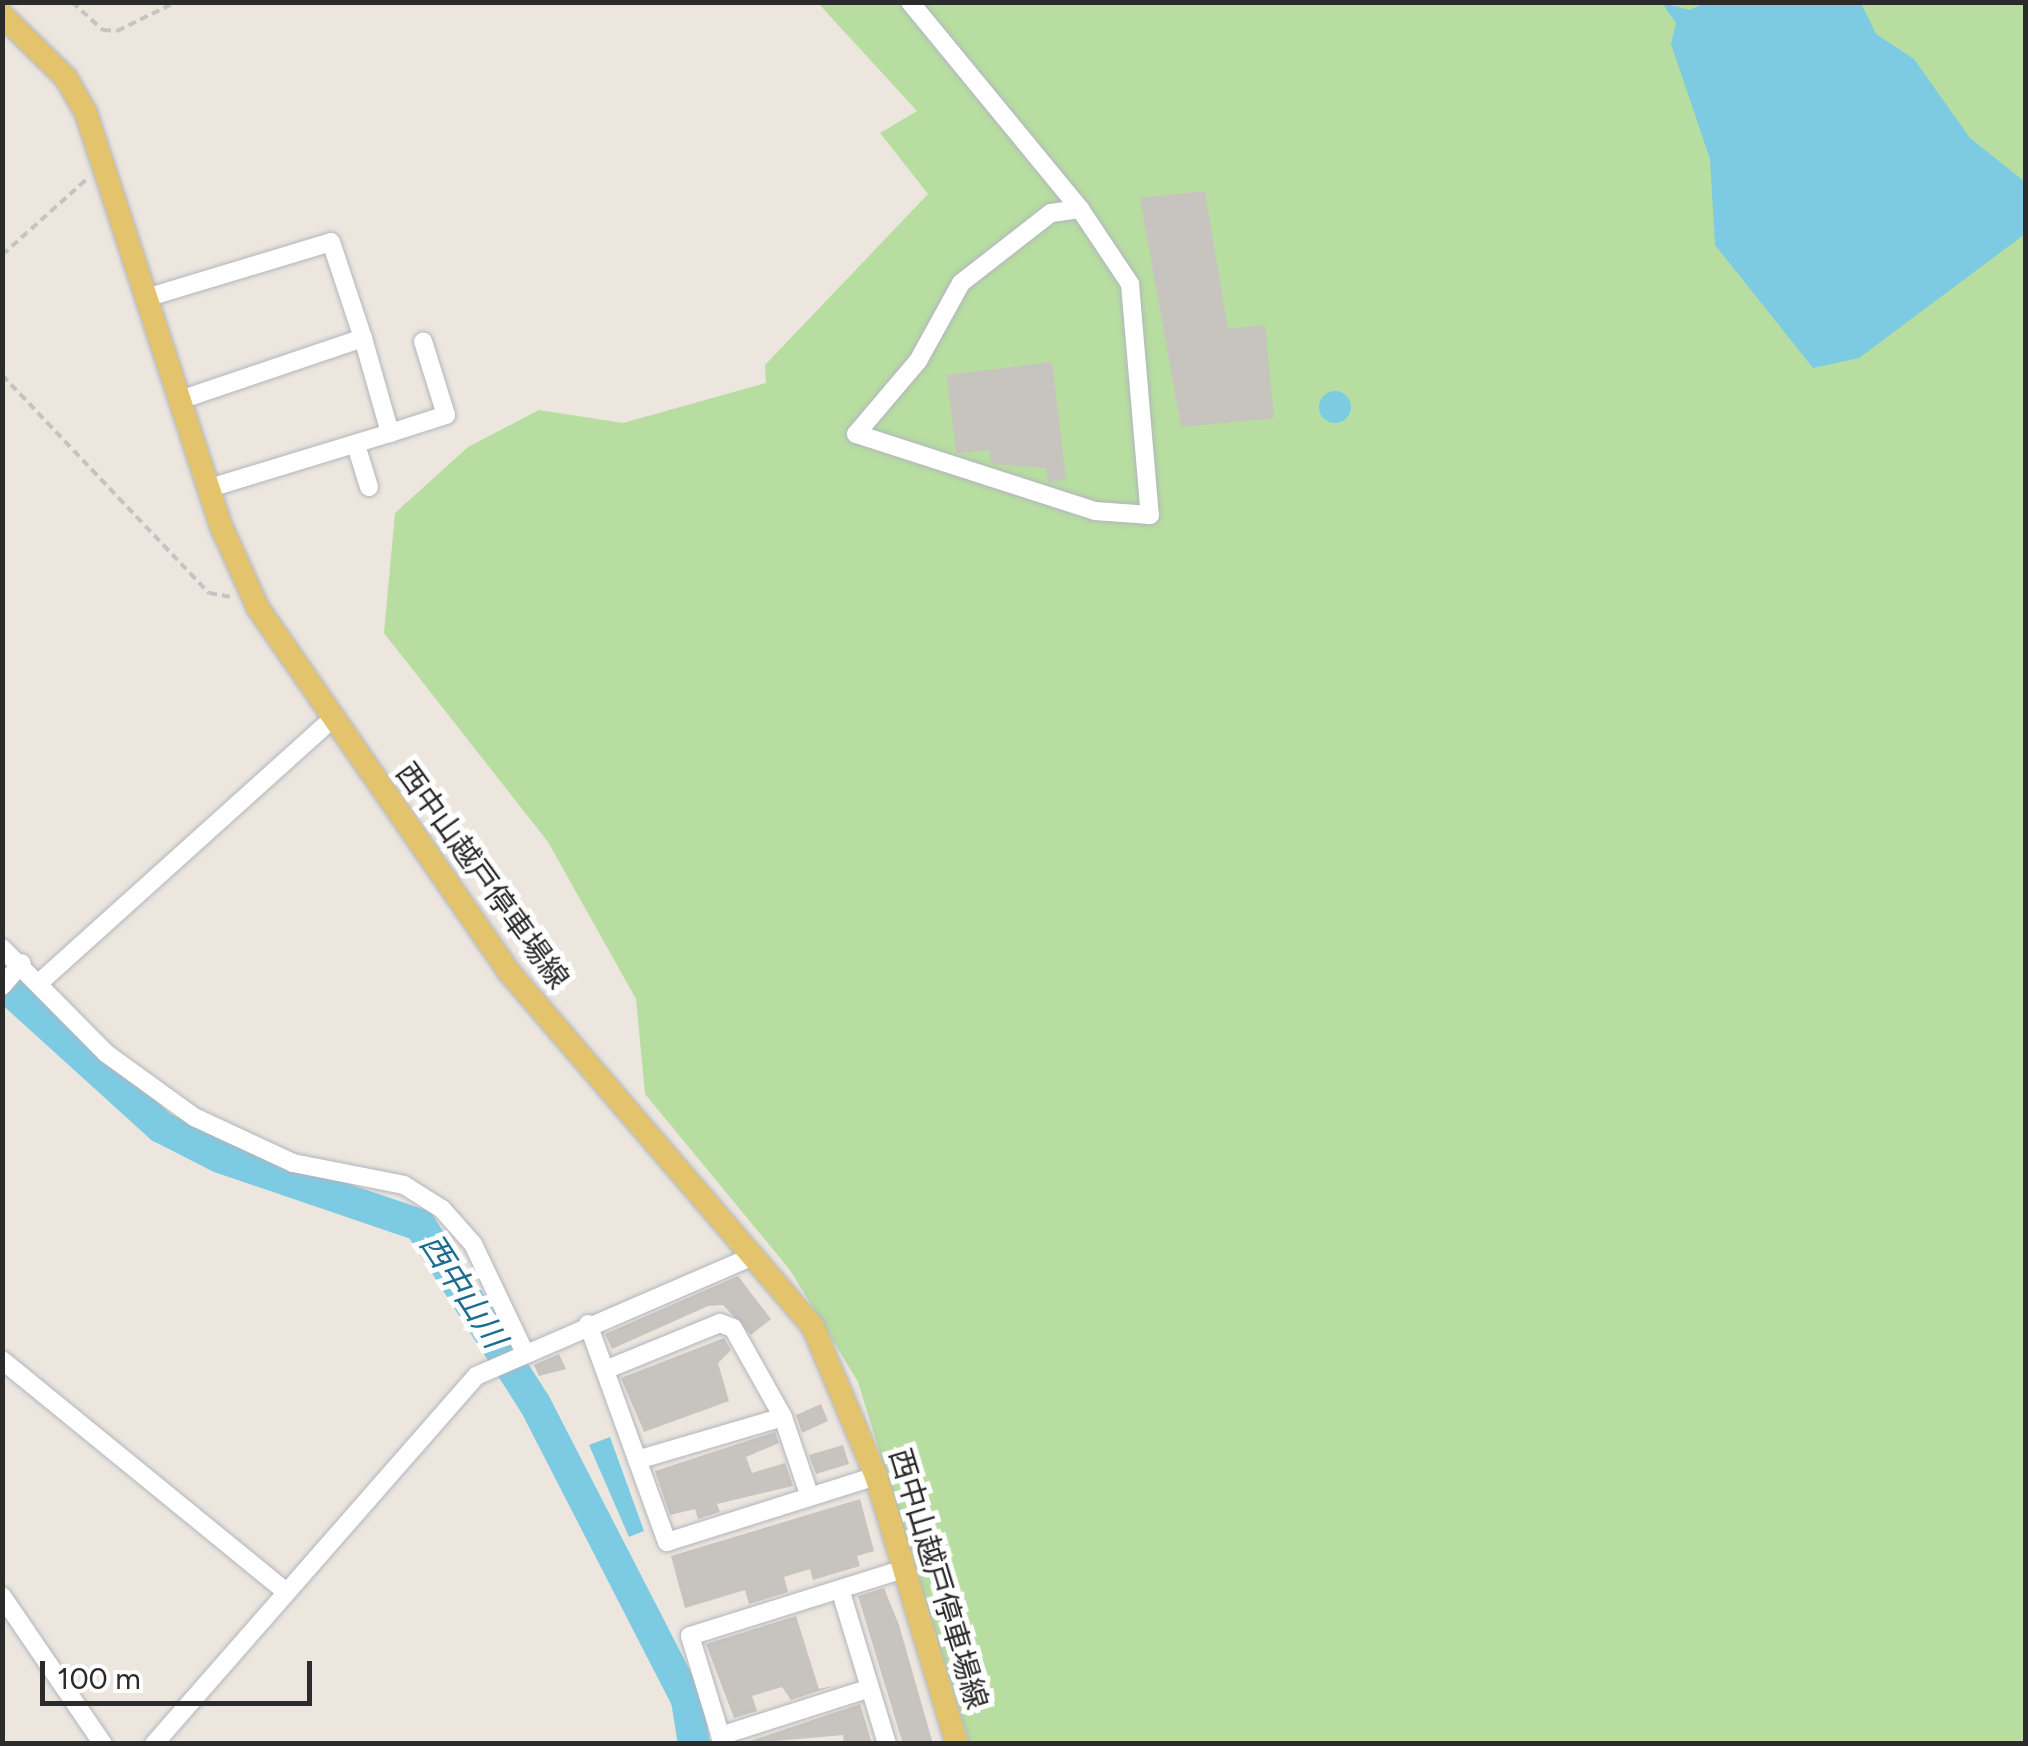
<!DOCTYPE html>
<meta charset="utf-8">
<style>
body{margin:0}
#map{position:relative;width:2028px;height:1746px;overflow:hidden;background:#ece6df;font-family:Figtree,"Noto Sans JP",sans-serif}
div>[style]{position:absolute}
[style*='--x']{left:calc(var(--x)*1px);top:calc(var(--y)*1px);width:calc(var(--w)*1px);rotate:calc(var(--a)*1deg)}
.green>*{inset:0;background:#b7dda1}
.water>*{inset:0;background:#7ccbe3}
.round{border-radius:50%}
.river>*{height:32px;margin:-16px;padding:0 16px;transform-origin:16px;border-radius:16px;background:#7ccbe3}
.building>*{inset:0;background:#c7c3be}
.path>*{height:4px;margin-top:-2px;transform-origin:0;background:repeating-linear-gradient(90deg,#c4c4c4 0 8px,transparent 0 13px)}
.roads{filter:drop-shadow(0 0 2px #b2b5bd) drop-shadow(0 0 2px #b2b5bd)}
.minor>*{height:18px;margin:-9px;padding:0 9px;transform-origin:9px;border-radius:9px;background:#fff}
.major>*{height:22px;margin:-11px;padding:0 11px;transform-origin:11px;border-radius:11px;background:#e3c46c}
span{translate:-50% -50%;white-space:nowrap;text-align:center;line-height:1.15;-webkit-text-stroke:10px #fff;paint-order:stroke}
.street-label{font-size:30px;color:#2b2b2b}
.water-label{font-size:32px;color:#1b6c90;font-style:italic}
.frame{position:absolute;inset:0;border:5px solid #2b2b2b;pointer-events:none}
.scale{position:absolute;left:40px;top:1661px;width:272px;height:45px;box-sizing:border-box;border:5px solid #2b2b2b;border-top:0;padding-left:12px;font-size:30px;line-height:35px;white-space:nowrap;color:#2b2b2b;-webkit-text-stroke:8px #fff;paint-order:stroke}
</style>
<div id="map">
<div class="green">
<div style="clip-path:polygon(818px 3px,2025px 3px,2025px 1743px,969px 1743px,858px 1382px,790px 1270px,645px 1094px,636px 999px,548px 842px,384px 633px,395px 513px,468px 447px,539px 410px,623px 423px,766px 383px,765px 365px,928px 194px,880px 133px,917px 111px)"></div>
</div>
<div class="water">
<div style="clip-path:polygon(1705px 3px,1861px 3px,1876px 34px,1914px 59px,1970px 138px,2025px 182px,2025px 234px,1859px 358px,1813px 368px,1715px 245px,1710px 159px,1671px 44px,1676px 23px,1662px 3px,1690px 10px)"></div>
<div class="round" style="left:1319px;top:391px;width:32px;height:32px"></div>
<div style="clip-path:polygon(610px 1437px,644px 1531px,629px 1537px,589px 1445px)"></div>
</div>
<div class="river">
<div style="--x:2;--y:983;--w:215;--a:42.2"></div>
<div style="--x:161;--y:1127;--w:66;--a:27"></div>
<div style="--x:220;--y:1157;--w:211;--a:18.8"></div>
<div style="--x:420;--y:1225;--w:213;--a:57.3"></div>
<div style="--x:535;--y:1404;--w:333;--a:62.8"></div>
<div style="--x:687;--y:1700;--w:45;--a:81"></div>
</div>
<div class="building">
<div style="clip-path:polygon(1205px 191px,1228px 329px,1265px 325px,1274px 418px,1181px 427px,1140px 198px)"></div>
<div style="clip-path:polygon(1052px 362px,1066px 480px,1048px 482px,1046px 468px,991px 464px,989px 450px,956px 453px,947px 375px)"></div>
<div style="clip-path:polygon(738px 1276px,771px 1319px,751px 1335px,723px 1305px,708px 1306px,612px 1349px,605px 1334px)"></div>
<div style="clip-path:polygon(724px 1338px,731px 1350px,718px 1363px,729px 1401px,644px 1432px,621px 1378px)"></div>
<div style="clip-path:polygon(559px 1354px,566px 1369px,539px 1376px,534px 1365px)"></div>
<div style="clip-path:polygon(821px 1404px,828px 1421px,802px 1433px,796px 1415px)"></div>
<div style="clip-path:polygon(775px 1432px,779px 1443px,746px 1457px,752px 1473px,785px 1463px,793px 1486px,717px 1504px,720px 1512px,698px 1519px,695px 1509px,670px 1515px,655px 1471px)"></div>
<div style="clip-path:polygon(843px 1445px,849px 1464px,816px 1474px,809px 1455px)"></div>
<div style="clip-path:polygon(860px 1499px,874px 1551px,857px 1556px,860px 1566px,813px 1580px,810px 1569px,784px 1577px,788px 1592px,749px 1604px,745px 1590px,685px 1608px,671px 1556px)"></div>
<div style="clip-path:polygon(884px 1588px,899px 1625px,933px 1744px,903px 1744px,858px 1596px)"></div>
<div style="clip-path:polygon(796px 1616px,819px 1689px,837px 1685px,791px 1700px,782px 1687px,752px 1696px,757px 1711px,734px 1718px,706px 1644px)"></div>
<div style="clip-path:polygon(860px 1704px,872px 1744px,844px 1744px,843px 1735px,741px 1744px)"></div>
</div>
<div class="path">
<div style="--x:72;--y:2;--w:42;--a:42.1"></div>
<div style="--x:103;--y:30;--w:14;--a:4"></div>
<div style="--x:117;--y:31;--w:66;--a:-26.2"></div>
<div style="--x:2;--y:255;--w:115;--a:-41.8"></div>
<div style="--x:2;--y:375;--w:301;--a:46.5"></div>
<div style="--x:209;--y:593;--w:23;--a:10"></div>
</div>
<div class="roads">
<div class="minor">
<div style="--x:910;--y:2;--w:268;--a:50.6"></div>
<div style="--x:1080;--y:209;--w:90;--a:56.3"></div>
<div style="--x:1130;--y:284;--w:232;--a:85.1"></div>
<div style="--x:1150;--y:515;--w:55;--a:-175.8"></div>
<div style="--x:1095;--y:511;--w:251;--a:-162.1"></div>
<div style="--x:856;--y:434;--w:96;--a:-49.7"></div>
<div style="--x:918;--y:361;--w:89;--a:-61.1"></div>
<div style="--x:961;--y:283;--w:114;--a:-37.9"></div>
<div style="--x:1051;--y:213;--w:29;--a:-8"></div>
<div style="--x:149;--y:297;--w:190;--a:-16.8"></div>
<div style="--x:331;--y:242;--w:101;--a:71.6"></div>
<div style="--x:363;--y:338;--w:99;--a:74.1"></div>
<div style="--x:390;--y:433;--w:188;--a:163"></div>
<div style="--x:183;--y:399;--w:190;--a:-18.7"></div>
<div style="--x:390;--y:433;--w:59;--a:-17.8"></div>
<div style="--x:446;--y:415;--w:77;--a:-107.3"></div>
<div style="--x:356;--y:445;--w:44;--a:72.8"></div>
<div style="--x:2;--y:948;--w:149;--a:45.3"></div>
<div style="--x:107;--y:1054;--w:107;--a:35.9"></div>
<div style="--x:194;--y:1117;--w:109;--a:24.9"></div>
<div style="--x:293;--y:1163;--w:113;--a:11.2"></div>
<div style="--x:404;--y:1185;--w:45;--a:32.3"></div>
<div style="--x:442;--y:1209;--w:47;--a:48.5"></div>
<div style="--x:473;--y:1244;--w:119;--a:64.5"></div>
<div style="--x:39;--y:983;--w:394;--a:-42"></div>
<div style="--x:2;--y:986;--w:30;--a:-49"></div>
<div style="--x:588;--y:1324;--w:232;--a:70.1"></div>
<div style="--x:667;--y:1542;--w:219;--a:-17.5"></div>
<div style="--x:2;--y:1360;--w:361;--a:39.2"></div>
<div style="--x:605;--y:1370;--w:124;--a:-22.2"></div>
<div style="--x:720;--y:1323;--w:14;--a:21"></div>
<div style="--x:733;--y:1328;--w:102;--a:60.7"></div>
<div style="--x:783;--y:1417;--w:84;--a:71.4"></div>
<div style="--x:637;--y:1460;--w:152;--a:-16.4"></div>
<div style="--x:840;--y:1589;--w:162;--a:73.1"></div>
<div style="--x:2;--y:1596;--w:179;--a:55.7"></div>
<div style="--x:720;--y:1736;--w:157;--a:-17.7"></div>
<div style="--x:154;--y:1744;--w:489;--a:-48.8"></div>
<div style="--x:476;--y:1376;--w:302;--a:-23.4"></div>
<div style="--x:723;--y:1744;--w:113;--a:-107"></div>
<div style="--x:690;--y:1636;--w:224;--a:-17.4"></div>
</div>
<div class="major">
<div style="--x:2;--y:15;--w:90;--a:44.5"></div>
<div style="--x:66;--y:78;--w:40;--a:60.3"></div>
<div style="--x:86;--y:113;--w:437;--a:71.9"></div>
<div style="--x:222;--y:528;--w:88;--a:65.8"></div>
<div style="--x:258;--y:608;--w:441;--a:55.4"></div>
<div style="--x:508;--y:971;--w:469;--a:49.4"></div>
<div style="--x:813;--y:1327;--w:162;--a:67.1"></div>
<div style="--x:876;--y:1476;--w:280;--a:73.2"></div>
</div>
</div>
<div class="street-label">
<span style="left:482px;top:876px;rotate:54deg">西中山越戸停車場線</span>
<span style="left:938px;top:1579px;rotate:73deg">西中山越戸停車場線</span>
</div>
<div class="water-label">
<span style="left:463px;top:1291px;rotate:57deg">西中山川</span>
</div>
<div class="frame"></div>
<div class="scale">100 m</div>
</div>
